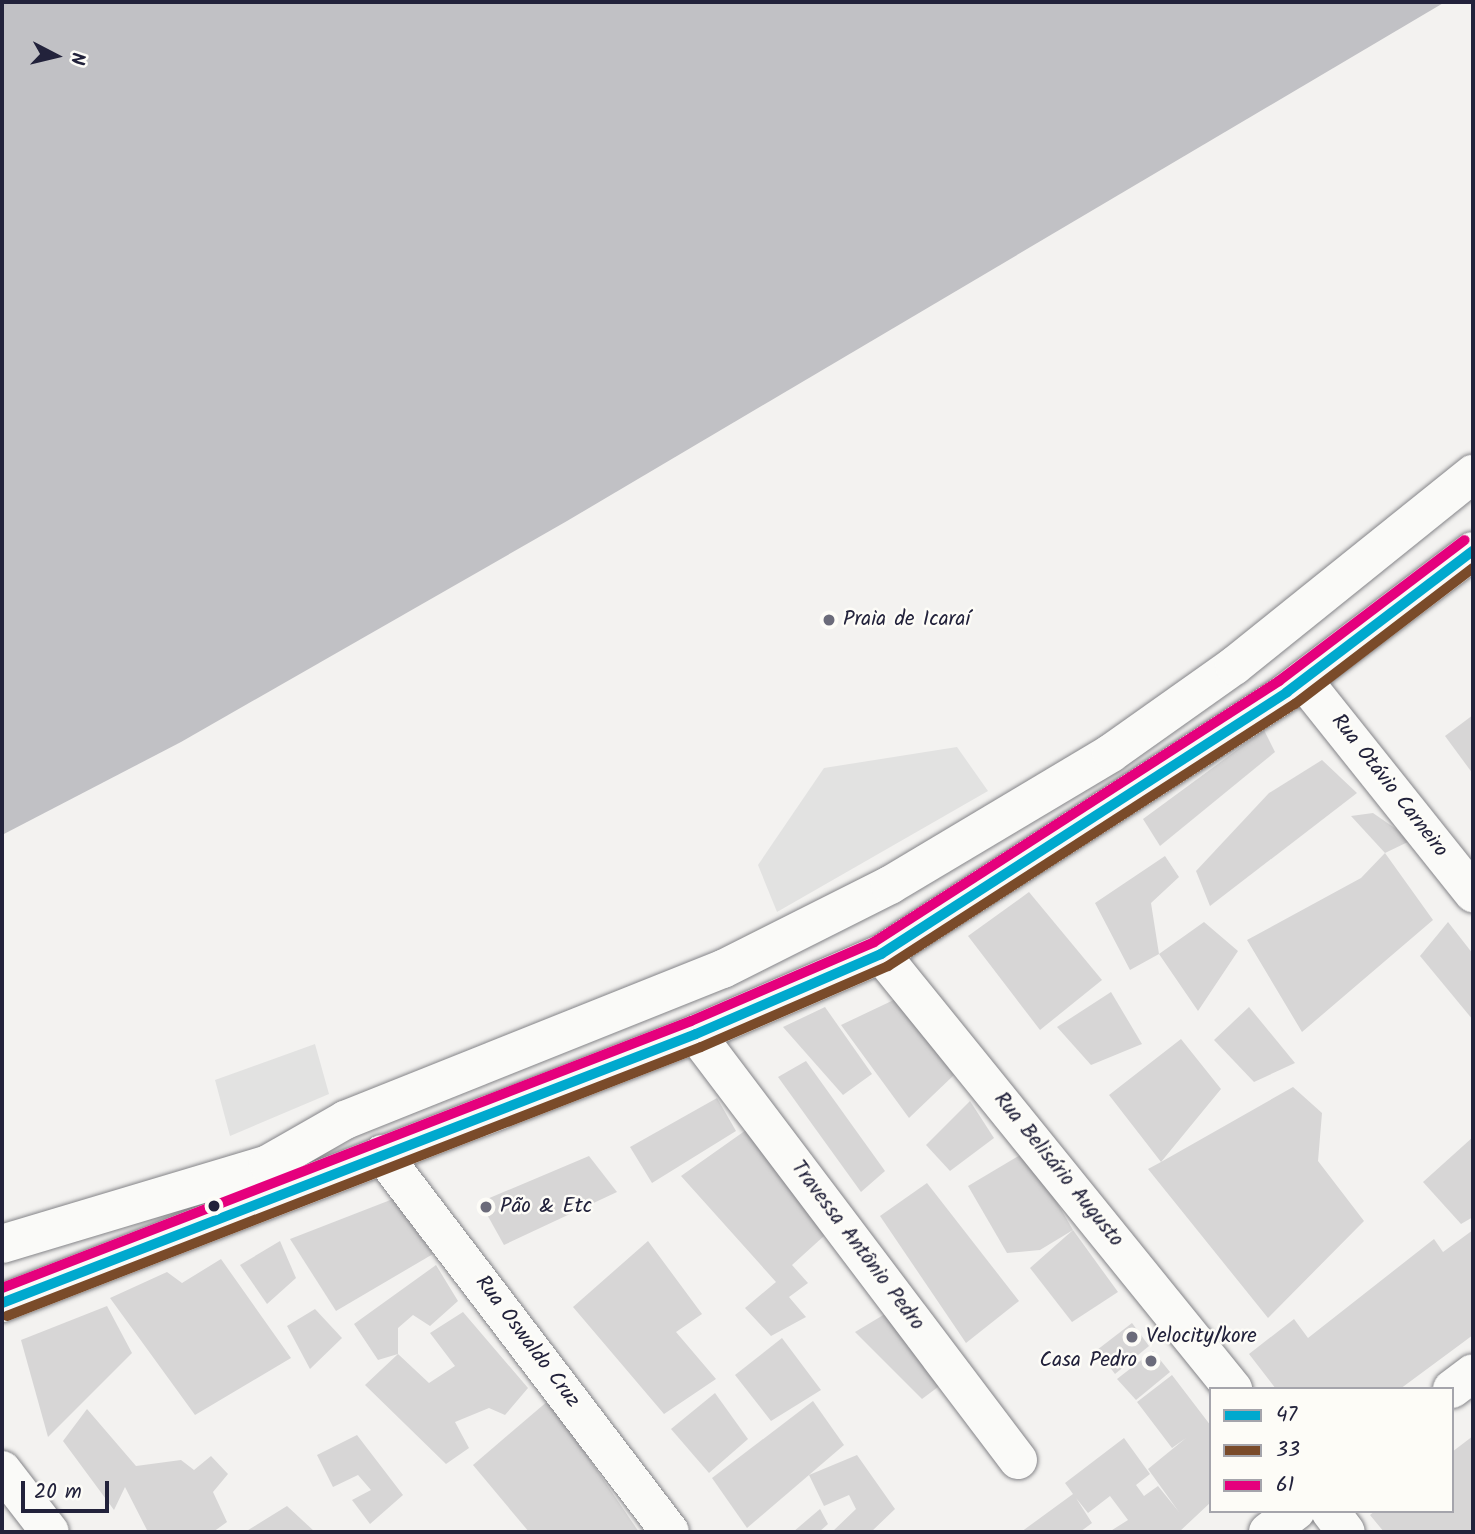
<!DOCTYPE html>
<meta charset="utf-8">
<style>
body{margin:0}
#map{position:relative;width:1475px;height:1534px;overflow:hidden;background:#f3f2f0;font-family:Kalam,sans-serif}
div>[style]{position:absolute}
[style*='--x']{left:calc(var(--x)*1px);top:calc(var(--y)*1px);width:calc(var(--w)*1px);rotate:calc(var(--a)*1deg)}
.green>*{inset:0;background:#e2e2e1}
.water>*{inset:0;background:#c1c1c5}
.building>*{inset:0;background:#d7d6d6}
.roads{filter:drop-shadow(0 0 2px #848488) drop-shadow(0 0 2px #848488)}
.minor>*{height:38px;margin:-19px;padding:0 19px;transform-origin:19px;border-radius:19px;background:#fafaf8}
.major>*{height:38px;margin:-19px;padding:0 19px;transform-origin:19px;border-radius:19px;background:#fafaf8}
.bus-1>*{height:10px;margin:-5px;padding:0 5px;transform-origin:5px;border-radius:5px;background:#00a9ce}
.bus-2>*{height:10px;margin:-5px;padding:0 5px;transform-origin:5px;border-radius:5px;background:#7a4b2a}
.bus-3>*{height:10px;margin:-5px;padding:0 5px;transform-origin:5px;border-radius:5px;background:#e5007d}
.dots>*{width:19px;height:19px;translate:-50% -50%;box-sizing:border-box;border:4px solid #fdfcf7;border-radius:50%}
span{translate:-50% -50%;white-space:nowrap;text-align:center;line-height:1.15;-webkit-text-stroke:5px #fdfcf7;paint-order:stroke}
.poi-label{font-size:21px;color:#22223b}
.left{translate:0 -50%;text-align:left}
.right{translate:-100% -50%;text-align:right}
.street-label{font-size:21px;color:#22223b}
.frame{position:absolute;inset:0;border:4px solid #22223b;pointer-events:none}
.legend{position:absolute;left:1209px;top:1387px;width:245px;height:126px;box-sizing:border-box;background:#fdfcf7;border:2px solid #a5a5ac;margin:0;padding:9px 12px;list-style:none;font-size:21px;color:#22223b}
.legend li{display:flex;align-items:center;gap:14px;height:35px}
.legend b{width:35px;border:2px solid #a5a5ac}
.north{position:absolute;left:21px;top:21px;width:70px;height:70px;-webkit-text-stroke:5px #fdfcf7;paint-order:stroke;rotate:97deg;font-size:19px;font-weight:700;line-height:28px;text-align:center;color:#22223b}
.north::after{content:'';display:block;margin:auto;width:24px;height:32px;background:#22223b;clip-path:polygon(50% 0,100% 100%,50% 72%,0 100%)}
.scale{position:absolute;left:21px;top:1481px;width:88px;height:32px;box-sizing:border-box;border:4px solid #22223b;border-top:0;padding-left:9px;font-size:21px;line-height:24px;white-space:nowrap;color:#22223b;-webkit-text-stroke:5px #fdfcf7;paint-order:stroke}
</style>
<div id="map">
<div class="green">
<div style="clip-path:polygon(957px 747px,988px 791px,777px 912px,758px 865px,824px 768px)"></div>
<div style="clip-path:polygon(315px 1044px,329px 1094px,230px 1136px,215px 1080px)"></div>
</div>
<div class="water">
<div style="clip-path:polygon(2px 2px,1445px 2px,567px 521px,181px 742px,2px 835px)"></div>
</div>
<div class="building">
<div style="clip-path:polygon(1473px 715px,1473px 774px,1445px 736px)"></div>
<div style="clip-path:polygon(1264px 730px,1275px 752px,1160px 846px,1143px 819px)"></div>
<div style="clip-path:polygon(1322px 760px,1357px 793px,1210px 906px,1196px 871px,1269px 793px)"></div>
<div style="clip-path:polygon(1373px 813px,1412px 840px,1385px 853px,1351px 816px)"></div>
<div style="clip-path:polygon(1385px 853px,1433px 920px,1302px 1032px,1247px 940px,1361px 878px)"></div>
<div style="clip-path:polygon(1165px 856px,1179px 877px,1151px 903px,1159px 954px,1204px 922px,1238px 951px,1198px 1011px,1159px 954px,1130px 970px,1095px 903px)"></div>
<div style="clip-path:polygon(1029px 892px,1102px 980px,1040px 1030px,968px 936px)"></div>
<div style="clip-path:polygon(1448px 922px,1473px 954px,1473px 1020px,1420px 956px)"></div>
<div style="clip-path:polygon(1111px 992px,1142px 1044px,1091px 1065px,1057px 1027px)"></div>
<div style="clip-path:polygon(900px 997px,954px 1075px,909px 1118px,841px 1025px)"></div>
<div style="clip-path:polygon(825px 1007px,872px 1074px,843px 1095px,783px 1027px)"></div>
<div style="clip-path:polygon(1249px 1007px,1295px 1063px,1254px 1082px,1214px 1040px)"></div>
<div style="clip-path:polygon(1181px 1039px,1221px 1089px,1161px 1162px,1293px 1087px,1322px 1113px,1318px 1161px,1364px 1221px,1268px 1318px,1148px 1169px,1161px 1162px,1109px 1095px)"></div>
<div style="clip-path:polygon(806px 1061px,885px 1171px,861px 1192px,778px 1077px)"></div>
<div style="clip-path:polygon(717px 1098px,736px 1131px,652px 1183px,630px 1147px)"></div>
<div style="clip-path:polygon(970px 1101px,994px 1138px,950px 1171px,926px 1145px)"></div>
<div style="clip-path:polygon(756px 1123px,835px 1226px,792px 1265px,808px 1283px,789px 1297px,806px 1317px,771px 1336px,745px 1308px,776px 1282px,681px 1176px)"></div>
<div style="clip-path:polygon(1473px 1137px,1473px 1217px,1461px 1224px,1423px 1182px)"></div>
<div style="clip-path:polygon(1027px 1151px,1073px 1230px,1040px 1250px,1007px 1253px,968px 1186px)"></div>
<div style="clip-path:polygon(589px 1156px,617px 1192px,504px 1245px,480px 1202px)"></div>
<div style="clip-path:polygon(927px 1183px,1019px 1301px,966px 1343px,880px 1216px)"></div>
<div style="clip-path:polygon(393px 1199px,433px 1254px,336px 1311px,290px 1239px)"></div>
<div style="clip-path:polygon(1073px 1230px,1118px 1292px,1072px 1322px,1030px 1268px)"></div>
<div style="clip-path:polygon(1473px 1230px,1473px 1335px,1400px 1389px,1276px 1389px,1249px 1354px,1294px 1319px,1308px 1338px,1434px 1239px,1443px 1252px)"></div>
<div style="clip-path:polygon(280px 1241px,296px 1278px,267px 1304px,240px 1265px)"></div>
<div style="clip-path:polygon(648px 1241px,702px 1314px,676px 1332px,716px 1379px,664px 1414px,573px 1307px)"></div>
<div style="clip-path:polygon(221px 1259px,291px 1358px,195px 1415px,110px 1298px,167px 1272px,182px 1283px)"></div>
<div style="clip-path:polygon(436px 1265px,458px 1301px,430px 1326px,413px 1315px,398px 1328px,398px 1354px,429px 1383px,455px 1366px,430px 1333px,463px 1312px,528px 1388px,505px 1415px,489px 1408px,455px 1422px,469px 1448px,446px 1464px,365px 1385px,398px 1354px,378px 1360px,354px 1324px)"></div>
<div style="clip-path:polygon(107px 1306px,132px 1353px,48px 1437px,21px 1340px)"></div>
<div style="clip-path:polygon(895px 1308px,950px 1378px,922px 1399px,855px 1332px)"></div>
<div style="clip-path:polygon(315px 1309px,342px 1338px,310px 1369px,287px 1326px)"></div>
<div style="clip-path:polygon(1132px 1323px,1149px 1346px,1115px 1374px,1097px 1350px)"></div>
<div style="clip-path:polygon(782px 1338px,821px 1390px,771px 1421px,735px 1375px)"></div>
<div style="clip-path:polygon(1153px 1351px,1170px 1372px,1136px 1400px,1117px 1379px)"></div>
<div style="clip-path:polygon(1172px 1375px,1211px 1426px,1211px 1502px,1179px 1532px,1109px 1532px,1128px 1520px,1110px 1496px,1088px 1513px,1076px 1498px,1092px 1523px,1080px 1532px,1021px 1532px,1073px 1494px,1065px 1483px,1124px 1438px,1150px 1474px,1136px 1485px,1144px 1496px,1158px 1486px,1179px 1512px,1148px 1469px,1186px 1438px,1172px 1448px,1137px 1402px)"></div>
<div style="clip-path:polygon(715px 1393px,748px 1439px,709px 1473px,671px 1429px)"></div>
<div style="clip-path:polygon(549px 1400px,639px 1532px,529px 1532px,473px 1465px)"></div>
<div style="clip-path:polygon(813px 1401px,844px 1445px,747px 1528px,712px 1478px)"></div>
<div style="clip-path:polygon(87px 1409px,136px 1466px,181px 1460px,194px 1470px,211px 1456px,228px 1474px,213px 1492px,227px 1522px,213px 1532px,148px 1532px,125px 1487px,114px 1510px,63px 1441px)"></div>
<div style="clip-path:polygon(357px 1435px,403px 1495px,370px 1524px,352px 1500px,371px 1490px,358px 1475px,333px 1487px,317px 1455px)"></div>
<div style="clip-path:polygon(1473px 1436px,1473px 1532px,1384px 1532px,1370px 1515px,1375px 1511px,1452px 1511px,1452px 1452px)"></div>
<div style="clip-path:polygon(857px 1455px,895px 1509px,871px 1532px,832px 1532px,856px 1509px,849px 1495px,824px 1506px,809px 1475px)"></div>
<div style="clip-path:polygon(287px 1506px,315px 1532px,245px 1532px)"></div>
<div style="clip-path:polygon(820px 1509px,828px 1524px,819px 1532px,793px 1532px)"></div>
</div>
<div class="roads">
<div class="minor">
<div style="--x:1303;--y:680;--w:273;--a:51.4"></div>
<div style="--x:881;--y:954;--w:560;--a:51.02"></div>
<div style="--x:696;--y:1034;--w:534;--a:52.92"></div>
<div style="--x:382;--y:1154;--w:475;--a:52.7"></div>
<div style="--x:2;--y:1244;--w:278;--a:-16.7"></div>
<div style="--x:268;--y:1164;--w:89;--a:-29.7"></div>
<div style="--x:345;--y:1120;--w:407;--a:-21.8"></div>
<div style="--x:723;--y:969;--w:187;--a:-26.7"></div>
<div style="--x:890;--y:885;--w:257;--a:-30.8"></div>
<div style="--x:1111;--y:753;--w:151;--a:-35.3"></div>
<div style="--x:1234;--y:666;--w:307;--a:-38.8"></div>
<div style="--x:1452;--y:1389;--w:26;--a:-37"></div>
<div style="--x:1330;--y:1511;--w:26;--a:53"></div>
<div style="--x:1268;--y:1532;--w:35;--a:-37"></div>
</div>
<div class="major">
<div style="--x:2;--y:1303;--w:744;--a:-21.19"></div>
<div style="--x:696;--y:1034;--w:202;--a:-23.4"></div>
<div style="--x:881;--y:954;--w:483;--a:-32.8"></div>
<div style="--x:1287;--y:692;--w:233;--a:-37.2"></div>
<div style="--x:2;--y:1470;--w:78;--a:52.3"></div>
</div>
</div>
<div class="bus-1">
<div style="--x:2;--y:1303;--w:744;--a:-21.19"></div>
<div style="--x:696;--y:1034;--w:202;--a:-23.4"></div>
<div style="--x:881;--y:954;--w:483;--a:-32.8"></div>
<div style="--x:1287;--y:692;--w:233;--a:-37.2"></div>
</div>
<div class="bus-2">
<div style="--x:7;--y:1316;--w:744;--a:-21.19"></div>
<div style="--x:701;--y:1047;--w:204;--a:-23.4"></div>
<div style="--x:888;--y:966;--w:484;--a:-32.8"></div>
<div style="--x:1295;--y:704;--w:224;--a:-37.4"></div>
</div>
<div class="bus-3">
<div style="--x:2;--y:1288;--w:739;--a:-21.18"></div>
<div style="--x:691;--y:1021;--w:199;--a:-23.3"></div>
<div style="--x:874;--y:942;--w:482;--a:-32.8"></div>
<div style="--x:1279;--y:681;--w:233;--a:-37.2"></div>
</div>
<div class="dots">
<div style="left:829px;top:620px;background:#6b6b7a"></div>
<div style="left:214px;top:1206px;background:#22223b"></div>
<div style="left:486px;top:1207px;background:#6b6b7a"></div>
<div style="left:1132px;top:1337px;background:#6b6b7a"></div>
<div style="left:1151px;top:1361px;background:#6b6b7a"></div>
</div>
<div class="poi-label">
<span class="left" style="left:843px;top:620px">Praia de Icaraí</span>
<span class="left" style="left:500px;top:1207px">Pão &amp; Etc</span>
<span class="left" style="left:1146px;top:1337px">Velocity/kore</span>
<span class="right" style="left:1137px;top:1361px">Casa Pedro</span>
</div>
<div class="street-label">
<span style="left:1389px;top:786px;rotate:52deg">Rua Otávio Carneiro</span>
<span style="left:1058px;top:1170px;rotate:51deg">Rua Belisário Augusto</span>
<span style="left:857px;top:1246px;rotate:53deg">Travessa Antônio Pedro</span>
<span style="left:527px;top:1342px;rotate:53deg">Rua Oswaldo Cruz</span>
</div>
<div class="frame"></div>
<ul class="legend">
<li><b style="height:9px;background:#00a9ce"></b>47</li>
<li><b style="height:9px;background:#7a4b2a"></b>33</li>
<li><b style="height:9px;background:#e5007d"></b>61</li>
</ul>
<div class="north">N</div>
<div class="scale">20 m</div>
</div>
